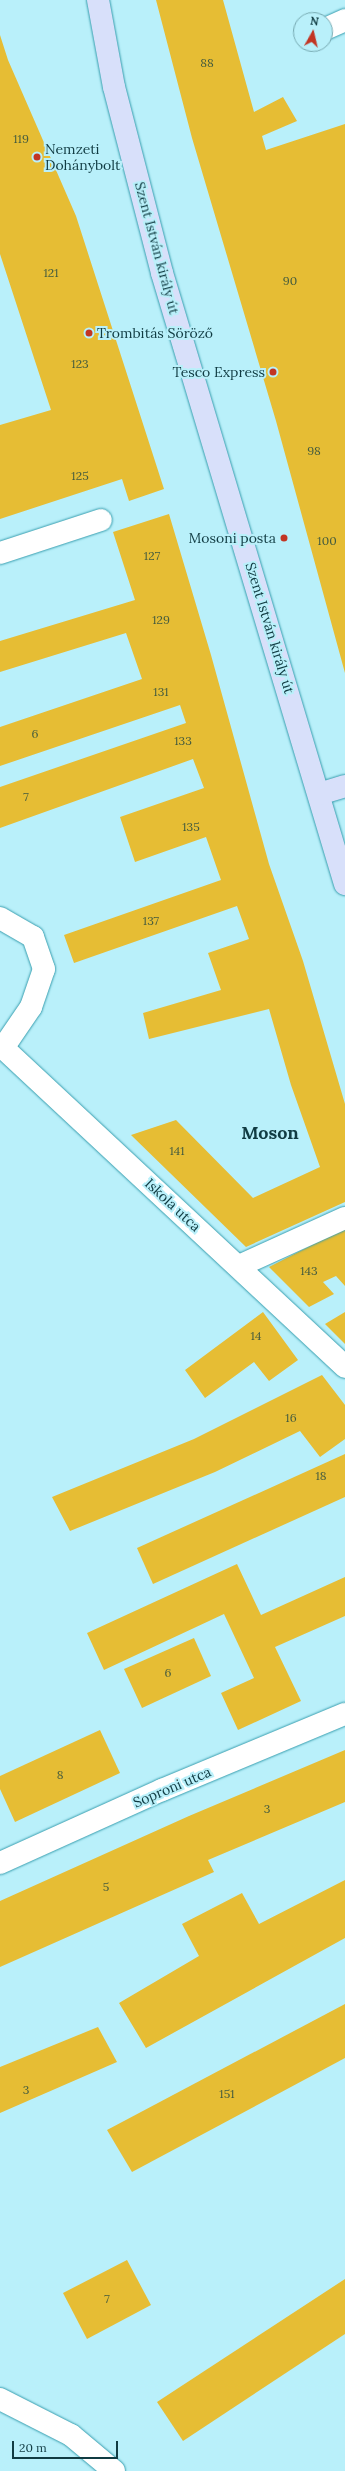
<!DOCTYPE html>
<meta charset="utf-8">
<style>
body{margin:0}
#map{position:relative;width:345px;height:2471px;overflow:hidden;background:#b9f0fa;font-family:Lora,serif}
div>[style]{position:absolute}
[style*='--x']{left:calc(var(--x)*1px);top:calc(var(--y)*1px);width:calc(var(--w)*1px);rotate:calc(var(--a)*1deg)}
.building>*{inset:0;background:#e6bd34}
.roads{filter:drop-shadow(0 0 1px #389eaf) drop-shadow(0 0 1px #389eaf)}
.minor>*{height:22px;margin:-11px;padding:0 11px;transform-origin:11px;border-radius:11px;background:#fff}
.major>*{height:22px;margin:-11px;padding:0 11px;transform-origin:11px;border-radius:11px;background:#d8e0fa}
.dots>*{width:11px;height:11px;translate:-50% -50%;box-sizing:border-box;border:2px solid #b9f0fa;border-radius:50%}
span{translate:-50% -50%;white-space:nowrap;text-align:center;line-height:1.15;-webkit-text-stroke:4px #b9f0fa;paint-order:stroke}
.number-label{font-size:12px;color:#465c3e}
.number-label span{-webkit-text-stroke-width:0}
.poi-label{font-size:14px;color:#103b42}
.left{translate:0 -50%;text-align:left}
.right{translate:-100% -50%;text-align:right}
.street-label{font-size:14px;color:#103b42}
.district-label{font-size:18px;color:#103b42;font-weight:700}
.north{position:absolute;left:293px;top:12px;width:40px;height:40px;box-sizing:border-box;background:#b9f0fa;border:1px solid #75a8b0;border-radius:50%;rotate:8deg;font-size:11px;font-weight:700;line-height:16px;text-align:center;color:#103b42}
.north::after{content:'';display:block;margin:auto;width:14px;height:18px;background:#c23523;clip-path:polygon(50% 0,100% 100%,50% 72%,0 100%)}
.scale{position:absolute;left:12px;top:2441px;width:106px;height:18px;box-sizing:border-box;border:2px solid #103b42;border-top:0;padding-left:5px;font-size:12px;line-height:14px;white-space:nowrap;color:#103b42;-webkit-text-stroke:3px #b9f0fa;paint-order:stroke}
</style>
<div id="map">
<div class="building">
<div style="clip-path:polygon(156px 0,223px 0,254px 112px,283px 97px,297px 121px,262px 136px,266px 150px,345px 124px,345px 673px,276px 421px,192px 138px)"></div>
<div style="clip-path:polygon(0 35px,8px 60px,76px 216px,164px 489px,129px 501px,122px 479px,0 519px,0 425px,51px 410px,0 254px)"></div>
<div style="clip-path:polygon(169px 514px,211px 655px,269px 864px,303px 961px,345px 1104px,345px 1202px,246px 1247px,131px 1135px,176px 1120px,253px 1198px,320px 1167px,291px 1085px,269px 1009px,149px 1039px,143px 1013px,221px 990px,208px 953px,249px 939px,237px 906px,74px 963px,64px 935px,221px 880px,206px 837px,135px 862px,120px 817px,204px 788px,193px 759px,0 828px,0 787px,186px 723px,180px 705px,0 766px,0 727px,142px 679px,126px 633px,0 672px,0 641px,135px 600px,113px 532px)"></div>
<div style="clip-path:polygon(345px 1228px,345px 1286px,336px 1276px,323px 1282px,334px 1294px,309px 1307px,269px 1267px)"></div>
<div style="clip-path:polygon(263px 1312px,298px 1360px,269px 1381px,254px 1362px,205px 1398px,185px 1370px)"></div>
<div style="clip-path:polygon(345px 1312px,345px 1344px,325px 1324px)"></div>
<div style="clip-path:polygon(322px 1375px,345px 1405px,345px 1439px,320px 1457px,300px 1431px,215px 1472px,70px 1531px,52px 1497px,194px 1439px)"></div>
<div style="clip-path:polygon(345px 1454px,345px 1497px,153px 1584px,137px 1548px)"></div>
<div style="clip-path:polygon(237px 1564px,261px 1615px,345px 1577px,345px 1616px,275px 1647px,301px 1701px,238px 1730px,221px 1693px,254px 1678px,224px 1614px,104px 1670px,87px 1633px)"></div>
<div style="clip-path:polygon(194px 1638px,211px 1676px,142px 1708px,124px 1669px)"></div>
<div style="clip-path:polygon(100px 1730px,120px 1773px,15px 1822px,0 1789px,0 1776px)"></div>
<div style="clip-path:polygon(345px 1750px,345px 1802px,208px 1860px,214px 1872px,0 1967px,0 1901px,189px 1816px)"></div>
<div style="clip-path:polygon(345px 1880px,345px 1938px,146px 2048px,119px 2003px,199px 1956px,182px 1924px,242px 1893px,259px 1924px)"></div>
<div style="clip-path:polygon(345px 2004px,345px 2058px,132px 2172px,107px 2130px)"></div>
<div style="clip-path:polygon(98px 2027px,117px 2062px,0 2113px,0 2067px)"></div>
<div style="clip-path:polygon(127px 2260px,151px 2305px,87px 2339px,63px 2293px)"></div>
<div style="clip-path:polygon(345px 2279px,345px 2334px,183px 2441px,157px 2402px)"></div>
</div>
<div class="roads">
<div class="minor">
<div style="--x:325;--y:29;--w:22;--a:-24"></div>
<div style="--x:0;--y:553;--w:106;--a:-18.1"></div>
<div style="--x:0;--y:918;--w:38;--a:30"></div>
<div style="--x:33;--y:937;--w:34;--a:71"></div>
<div style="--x:44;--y:969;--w:40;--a:108.9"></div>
<div style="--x:31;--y:1007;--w:50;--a:124.3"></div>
<div style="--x:0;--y:1045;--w:472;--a:43"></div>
<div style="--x:239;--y:1266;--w:116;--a:-24.4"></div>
<div style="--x:0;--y:1863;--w:178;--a:-24.3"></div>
<div style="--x:162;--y:1790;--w:198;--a:-22.6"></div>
<div style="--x:0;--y:2399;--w:80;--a:26.9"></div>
<div style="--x:71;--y:2435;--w:56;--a:39.9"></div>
</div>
<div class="major">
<div style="--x:98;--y:0;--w:88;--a:79.6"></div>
<div style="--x:114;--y:87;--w:192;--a:75.5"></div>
<div style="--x:162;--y:273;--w:638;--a:73.33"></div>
<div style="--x:319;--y:794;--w:27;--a:-17"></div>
</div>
</div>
<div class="dots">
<div style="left:37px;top:157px;background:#c23523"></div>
<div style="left:89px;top:333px;background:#c23523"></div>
<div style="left:273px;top:372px;background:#c23523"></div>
<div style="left:284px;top:538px;background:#c23523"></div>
</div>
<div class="number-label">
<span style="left:207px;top:63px">88</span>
<span style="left:21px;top:139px">119</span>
<span style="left:51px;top:273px">121</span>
<span style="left:290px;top:281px">90</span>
<span style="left:80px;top:364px">123</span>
<span style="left:314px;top:451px">98</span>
<span style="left:80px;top:476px">125</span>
<span style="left:327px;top:541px">100</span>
<span style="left:152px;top:556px">127</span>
<span style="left:161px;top:620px">129</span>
<span style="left:161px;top:692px">131</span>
<span style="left:35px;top:734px">6</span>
<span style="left:183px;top:741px">133</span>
<span style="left:26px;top:797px">7</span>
<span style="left:191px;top:827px">135</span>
<span style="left:151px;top:921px">137</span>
<span style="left:177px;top:1151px">141</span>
<span style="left:309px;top:1271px">143</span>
<span style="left:256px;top:1336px">14</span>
<span style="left:291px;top:1418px">16</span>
<span style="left:321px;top:1476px">18</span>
<span style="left:168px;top:1673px">6</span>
<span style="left:60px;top:1775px">8</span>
<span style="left:267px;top:1809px">3</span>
<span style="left:106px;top:1887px">5</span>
<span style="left:26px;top:2090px">3</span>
<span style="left:227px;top:2094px">151</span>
<span style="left:107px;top:2299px">7</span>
</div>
<div class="poi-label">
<span class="left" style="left:45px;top:157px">Nemzeti<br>Dohánybolt</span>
<span class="left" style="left:97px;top:333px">Trombitás Söröző</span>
<span class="right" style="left:265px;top:372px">Tesco Express</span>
<span class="right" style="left:276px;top:538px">Mosoni posta</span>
</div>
<div class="street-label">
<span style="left:157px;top:248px;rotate:75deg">Szent István király út</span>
<span style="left:270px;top:628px;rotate:73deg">Szent István király út</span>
<span style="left:173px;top:1205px;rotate:43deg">Iskola utca</span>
<span style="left:172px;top:1787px;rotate:-23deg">Soproni utca</span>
</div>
<div class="district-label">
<span style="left:270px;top:1133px">Moson</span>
</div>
<div class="north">N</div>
<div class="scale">20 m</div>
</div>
